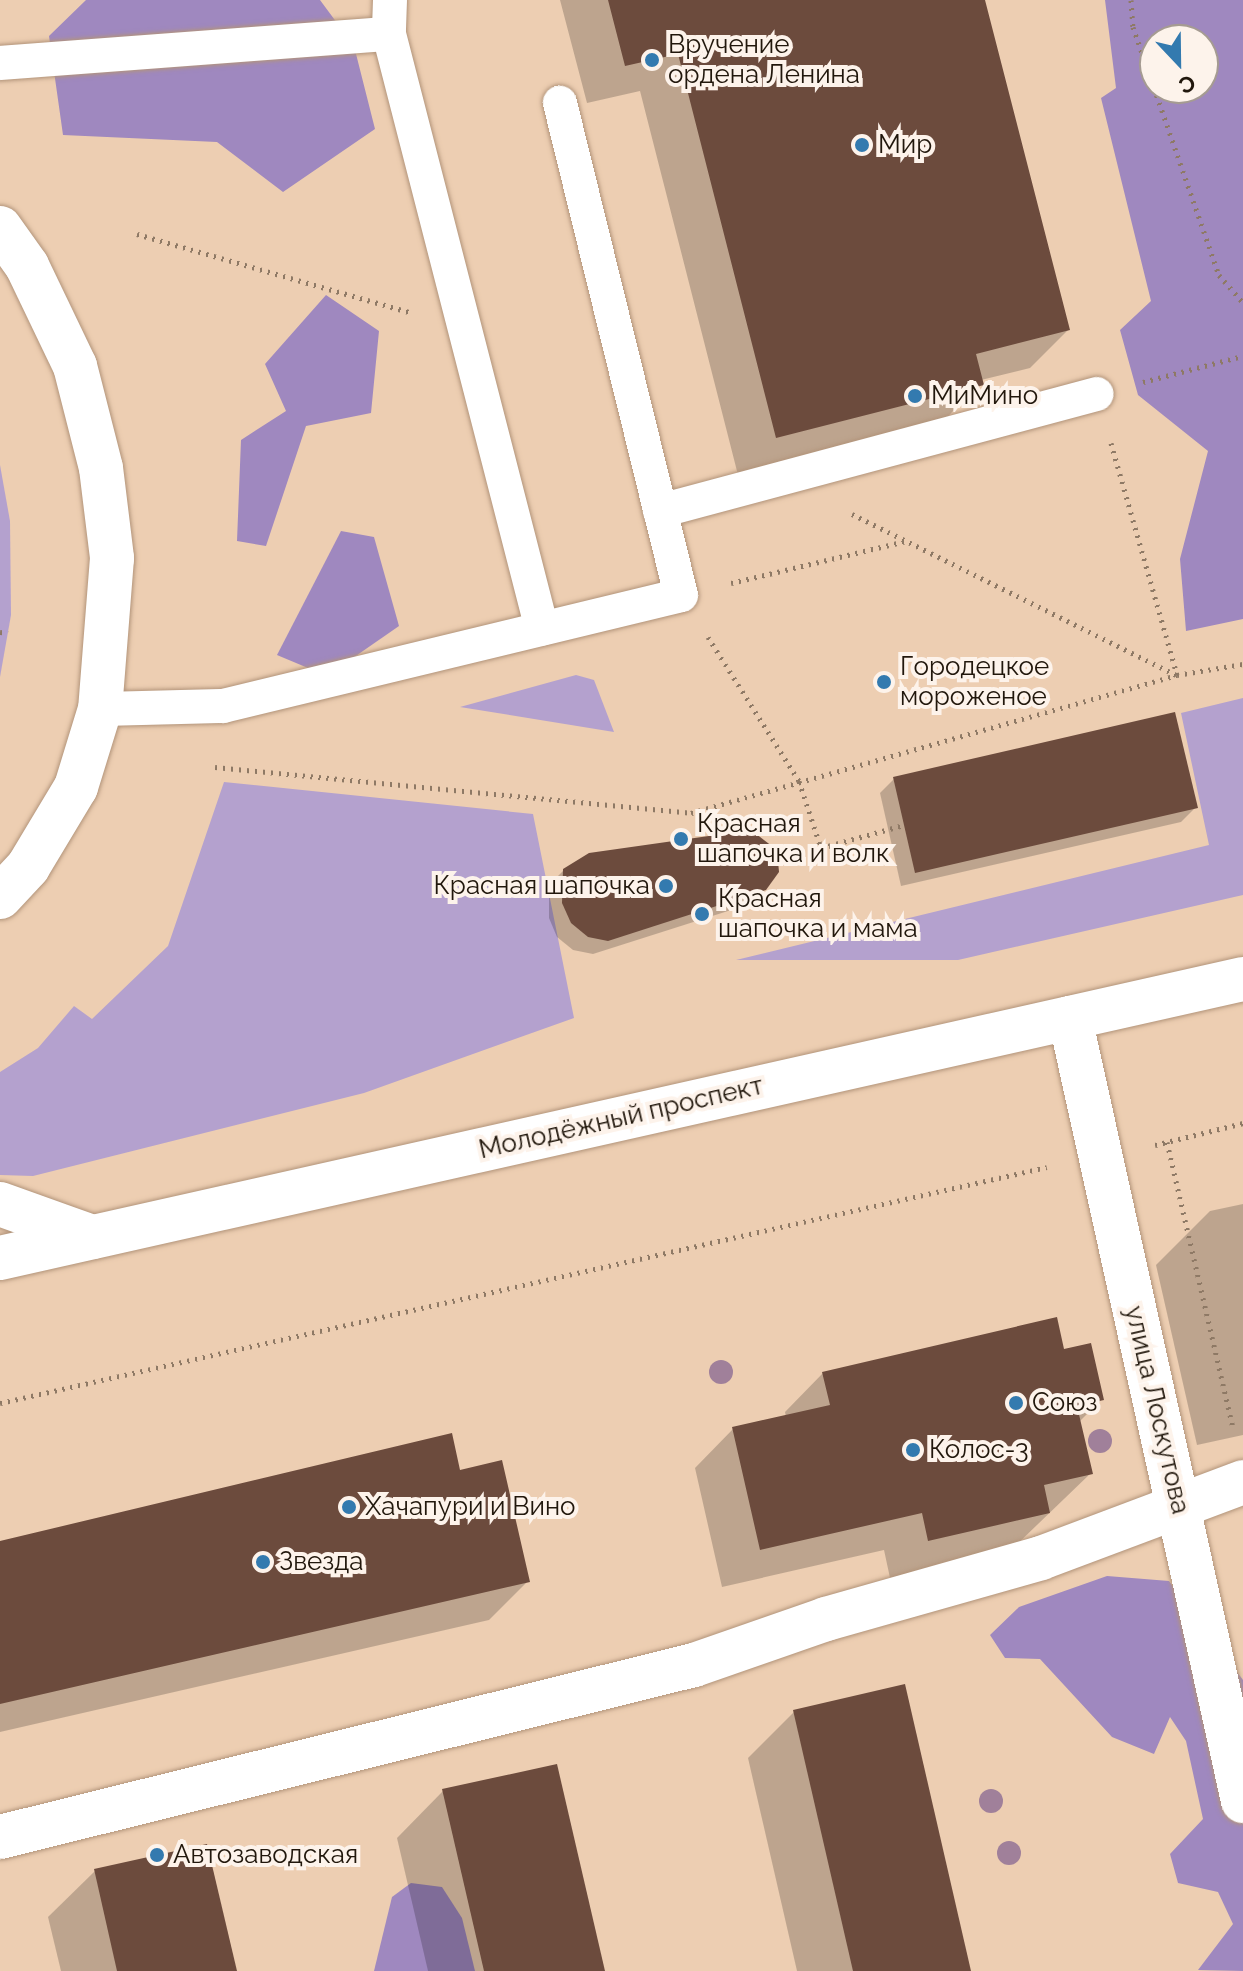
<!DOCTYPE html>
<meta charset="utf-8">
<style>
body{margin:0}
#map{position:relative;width:1243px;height:1971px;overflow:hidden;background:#edceb2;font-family:Raleway,sans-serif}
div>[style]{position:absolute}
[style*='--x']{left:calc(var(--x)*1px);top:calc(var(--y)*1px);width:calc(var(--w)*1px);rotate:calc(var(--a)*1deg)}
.green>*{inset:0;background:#b4a1ce}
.forest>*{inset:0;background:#9f88bf}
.shadow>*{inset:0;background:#0003}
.building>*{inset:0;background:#6c4b3d}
.path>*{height:5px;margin-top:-2.5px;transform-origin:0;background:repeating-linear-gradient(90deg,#8e7965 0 2px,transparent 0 8px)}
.roads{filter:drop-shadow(0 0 2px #b2947a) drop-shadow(0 0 2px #b2947a)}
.service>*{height:34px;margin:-17px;padding:0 17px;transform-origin:17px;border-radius:17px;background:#fff}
.minor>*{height:44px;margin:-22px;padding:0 22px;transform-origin:22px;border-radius:22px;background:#fff}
.primary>*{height:44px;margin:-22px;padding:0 22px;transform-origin:22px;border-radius:22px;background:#fff}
.trees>*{width:24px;height:24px;margin:-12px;border-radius:50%;background:#a0809a}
.dots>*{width:22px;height:22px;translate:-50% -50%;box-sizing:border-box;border:4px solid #fdf3eb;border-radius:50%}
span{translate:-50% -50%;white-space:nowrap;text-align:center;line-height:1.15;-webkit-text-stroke:8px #fdf3eb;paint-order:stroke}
.poi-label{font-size:26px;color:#21170c}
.left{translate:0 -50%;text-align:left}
.right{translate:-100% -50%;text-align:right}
.street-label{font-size:26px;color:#21170c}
.north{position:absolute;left:1139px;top:24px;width:80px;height:80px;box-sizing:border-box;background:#fdf3eb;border:2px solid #a59b92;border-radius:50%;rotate:158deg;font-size:22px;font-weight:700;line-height:32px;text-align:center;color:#21170c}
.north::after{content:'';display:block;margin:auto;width:28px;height:36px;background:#337aaf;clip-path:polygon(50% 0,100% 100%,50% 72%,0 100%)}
</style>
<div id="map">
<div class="green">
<div style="clip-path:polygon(0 465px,10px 521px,11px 615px,0 677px)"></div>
<div style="clip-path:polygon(576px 675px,594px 680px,614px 732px,460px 707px)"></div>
<div style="clip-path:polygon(1243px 698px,1243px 895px,958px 960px,736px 960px,1209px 845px,1181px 713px)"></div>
<div style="clip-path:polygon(224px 782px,533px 814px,574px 1018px,364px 1093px,33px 1176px,0 1175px,0 1072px,38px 1048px,74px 1006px,92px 1019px,168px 946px)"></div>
</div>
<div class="forest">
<div style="clip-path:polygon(86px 0,320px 0,354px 46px,375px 129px,283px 192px,217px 142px,63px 135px,49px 36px)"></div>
<div style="clip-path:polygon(evenodd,1105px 0,1243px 0,1243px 619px,1186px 631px,1180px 559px,1208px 451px,1138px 395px,1120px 330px,1151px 301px,1101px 98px,1116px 88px,1105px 0,1155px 40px,1203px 40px,1203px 88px,1155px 88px,1155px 40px)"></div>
<div style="clip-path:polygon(326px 295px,379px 331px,371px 413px,306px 426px,266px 546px,237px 541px,241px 440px,286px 411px,265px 364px)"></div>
<div style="clip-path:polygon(341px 531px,374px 537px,399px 626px,327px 676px,277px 655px)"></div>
<div style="clip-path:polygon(1107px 1576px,1169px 1581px,1243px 1680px,1243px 1971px,1198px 1970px,1233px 1924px,1218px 1892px,1178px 1883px,1170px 1854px,1203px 1819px,1186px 1741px,1170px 1717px,1154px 1754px,1112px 1737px,1040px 1659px,1005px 1658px,990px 1635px,1019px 1607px)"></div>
<div style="clip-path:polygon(411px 1883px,442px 1887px,462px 1918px,475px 1971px,374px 1971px,392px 1897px)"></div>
</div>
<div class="shadow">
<div style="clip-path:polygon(560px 0,983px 0,1068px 330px,1030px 368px,981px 380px,943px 422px,738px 475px,640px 91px,587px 103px)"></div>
<div style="clip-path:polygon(894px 779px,1195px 808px,1181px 822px,901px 886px,880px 793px)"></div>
<div style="clip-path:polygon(564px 870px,764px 889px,750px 904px,593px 954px,573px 950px,557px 937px,549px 918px,549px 885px)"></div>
<div style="clip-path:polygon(1243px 1204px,1243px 1435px,1197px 1445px,1156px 1265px,1210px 1211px)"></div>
<div style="clip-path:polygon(1063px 1351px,1102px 1399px,1079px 1422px,1091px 1473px,1010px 1551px,890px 1578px,884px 1550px,722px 1587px,695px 1468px,733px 1429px,786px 1417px,785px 1412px,823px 1373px)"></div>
<div style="clip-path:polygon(458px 1473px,528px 1581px,489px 1620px,0 1732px,0 1543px)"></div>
<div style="clip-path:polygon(794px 1712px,969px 1971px,797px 1971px,748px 1758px)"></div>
<div style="clip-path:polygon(443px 1791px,603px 1971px,428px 1971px,397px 1838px)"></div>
<div style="clip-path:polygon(95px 1871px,235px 1971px,61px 1971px,48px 1917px)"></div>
</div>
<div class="building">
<div style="clip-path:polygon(608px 0,985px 0,1070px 330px,976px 354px,984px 385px,776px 438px,678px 54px,625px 66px)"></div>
<div style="clip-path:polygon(1175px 712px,1198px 808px,915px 873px,893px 777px)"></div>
<div style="clip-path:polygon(751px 830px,777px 850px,779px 872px,766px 890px,608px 941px,588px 937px,571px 923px,562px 903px,563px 869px,589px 853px)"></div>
<div style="clip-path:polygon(1057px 1317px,1064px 1349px,1091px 1343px,1104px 1400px,1077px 1406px,1093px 1474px,1044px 1485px,1050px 1513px,928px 1541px,922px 1513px,760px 1550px,732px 1427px,830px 1405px,822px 1372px)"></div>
<div style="clip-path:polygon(452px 1433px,460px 1470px,502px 1460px,530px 1582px,0 1704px,0 1541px)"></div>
<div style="clip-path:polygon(905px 1684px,971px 1971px,853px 1971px,793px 1710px)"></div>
<div style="clip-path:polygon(557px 1764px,605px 1971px,484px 1971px,442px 1789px)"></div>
<div style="clip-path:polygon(207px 1844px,237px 1971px,117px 1971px,94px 1869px)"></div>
</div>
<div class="path">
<div style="--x:1131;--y:0;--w:27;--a:86"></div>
<div style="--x:1133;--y:27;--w:262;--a:70.9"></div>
<div style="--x:1219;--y:275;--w:37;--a:49"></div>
<div style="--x:137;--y:234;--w:283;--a:16"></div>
<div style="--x:1143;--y:382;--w:103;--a:-14.6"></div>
<div style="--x:1111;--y:443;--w:241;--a:74.1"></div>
<div style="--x:852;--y:514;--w:362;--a:26.4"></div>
<div style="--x:731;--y:583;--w:180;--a:-13.5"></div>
<div style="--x:0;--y:632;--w:8;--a:7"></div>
<div style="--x:708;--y:637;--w:170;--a:57.7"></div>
<div style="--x:799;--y:781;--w:71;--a:71.8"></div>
<div style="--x:821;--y:848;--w:86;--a:-15.5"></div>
<div style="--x:215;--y:767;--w:478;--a:5.5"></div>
<div style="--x:691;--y:813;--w:505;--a:-15.85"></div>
<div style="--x:1177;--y:675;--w:67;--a:-9.5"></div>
<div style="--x:1167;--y:1142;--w:293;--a:77"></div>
<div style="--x:1155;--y:1145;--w:91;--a:-14"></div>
<div style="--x:0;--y:1403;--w:1073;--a:-12.7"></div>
</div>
<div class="roads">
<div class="service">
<div style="--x:390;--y:0;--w:34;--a:92"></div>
<div style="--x:389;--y:34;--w:614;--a:75.58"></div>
<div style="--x:0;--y:63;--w:390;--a:-4.3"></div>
<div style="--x:660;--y:511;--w:452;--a:-15"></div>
<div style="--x:100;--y:709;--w:123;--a:-1.4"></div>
<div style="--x:223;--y:706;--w:471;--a:-13.6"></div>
<div style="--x:681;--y:595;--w:507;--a:-103.82"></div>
</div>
<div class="minor">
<div style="--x:0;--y:228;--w:47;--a:54.6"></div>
<div style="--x:27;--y:266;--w:111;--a:64.4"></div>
<div style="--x:75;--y:366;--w:105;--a:75.7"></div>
<div style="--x:101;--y:468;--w:91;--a:83"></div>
<div style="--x:112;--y:558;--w:151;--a:94.5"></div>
<div style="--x:100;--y:709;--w:82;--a:107.1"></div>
<div style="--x:76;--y:787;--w:93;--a:121"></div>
<div style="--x:28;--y:867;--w:41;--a:133"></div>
<div style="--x:1070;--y:1018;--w:802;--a:77.54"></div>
<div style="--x:0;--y:1204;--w:98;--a:19.7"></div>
<div style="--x:0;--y:1837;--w:715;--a:-13.92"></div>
<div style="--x:694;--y:1665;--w:140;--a:-19.2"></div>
<div style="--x:826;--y:1619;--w:223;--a:-15.8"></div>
<div style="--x:1041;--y:1558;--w:216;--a:-20.6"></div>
</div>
<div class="primary">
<div style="--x:0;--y:1258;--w:1274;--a:-12.65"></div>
</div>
</div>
<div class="trees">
<div style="left:721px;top:1372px"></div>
<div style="left:1100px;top:1441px"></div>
<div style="left:991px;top:1801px"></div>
<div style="left:1009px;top:1853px"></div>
</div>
<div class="dots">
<div style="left:652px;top:60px;background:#337aaf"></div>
<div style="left:862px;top:145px;background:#337aaf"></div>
<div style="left:915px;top:396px;background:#337aaf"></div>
<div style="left:884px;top:682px;background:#337aaf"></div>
<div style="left:681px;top:839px;background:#337aaf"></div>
<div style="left:666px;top:886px;background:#337aaf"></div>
<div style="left:702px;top:914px;background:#337aaf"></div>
<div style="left:1016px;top:1403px;background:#337aaf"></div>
<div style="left:913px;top:1450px;background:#337aaf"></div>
<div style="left:349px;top:1507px;background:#337aaf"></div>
<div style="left:263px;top:1562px;background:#337aaf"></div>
<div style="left:157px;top:1855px;background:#337aaf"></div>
</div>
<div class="poi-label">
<span class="left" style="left:668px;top:60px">Вручение<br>ордена Ленина</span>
<span class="left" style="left:878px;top:145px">Мир</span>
<span class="left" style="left:931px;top:396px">МиМино</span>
<span class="left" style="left:900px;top:682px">Городецкое<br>мороженое</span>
<span class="left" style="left:697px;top:839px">Красная<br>шапочка и волк</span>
<span class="right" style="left:650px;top:886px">Красная шапочка</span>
<span class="left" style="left:718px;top:914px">Красная<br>шапочка и мама</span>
<span class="left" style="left:1032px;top:1403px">Союз</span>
<span class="left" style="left:929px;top:1450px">Колос-3</span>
<span class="left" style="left:365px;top:1507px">Хачапури и Вино</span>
<span class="left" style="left:279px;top:1562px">Звезда</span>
<span class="left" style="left:173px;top:1855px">Автозаводская</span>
</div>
<div class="street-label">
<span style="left:621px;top:1118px;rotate:-13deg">Молодёжный проспект</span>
<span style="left:1157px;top:1410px;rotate:77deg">улица Лоскутова</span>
</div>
<div class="north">С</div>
</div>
